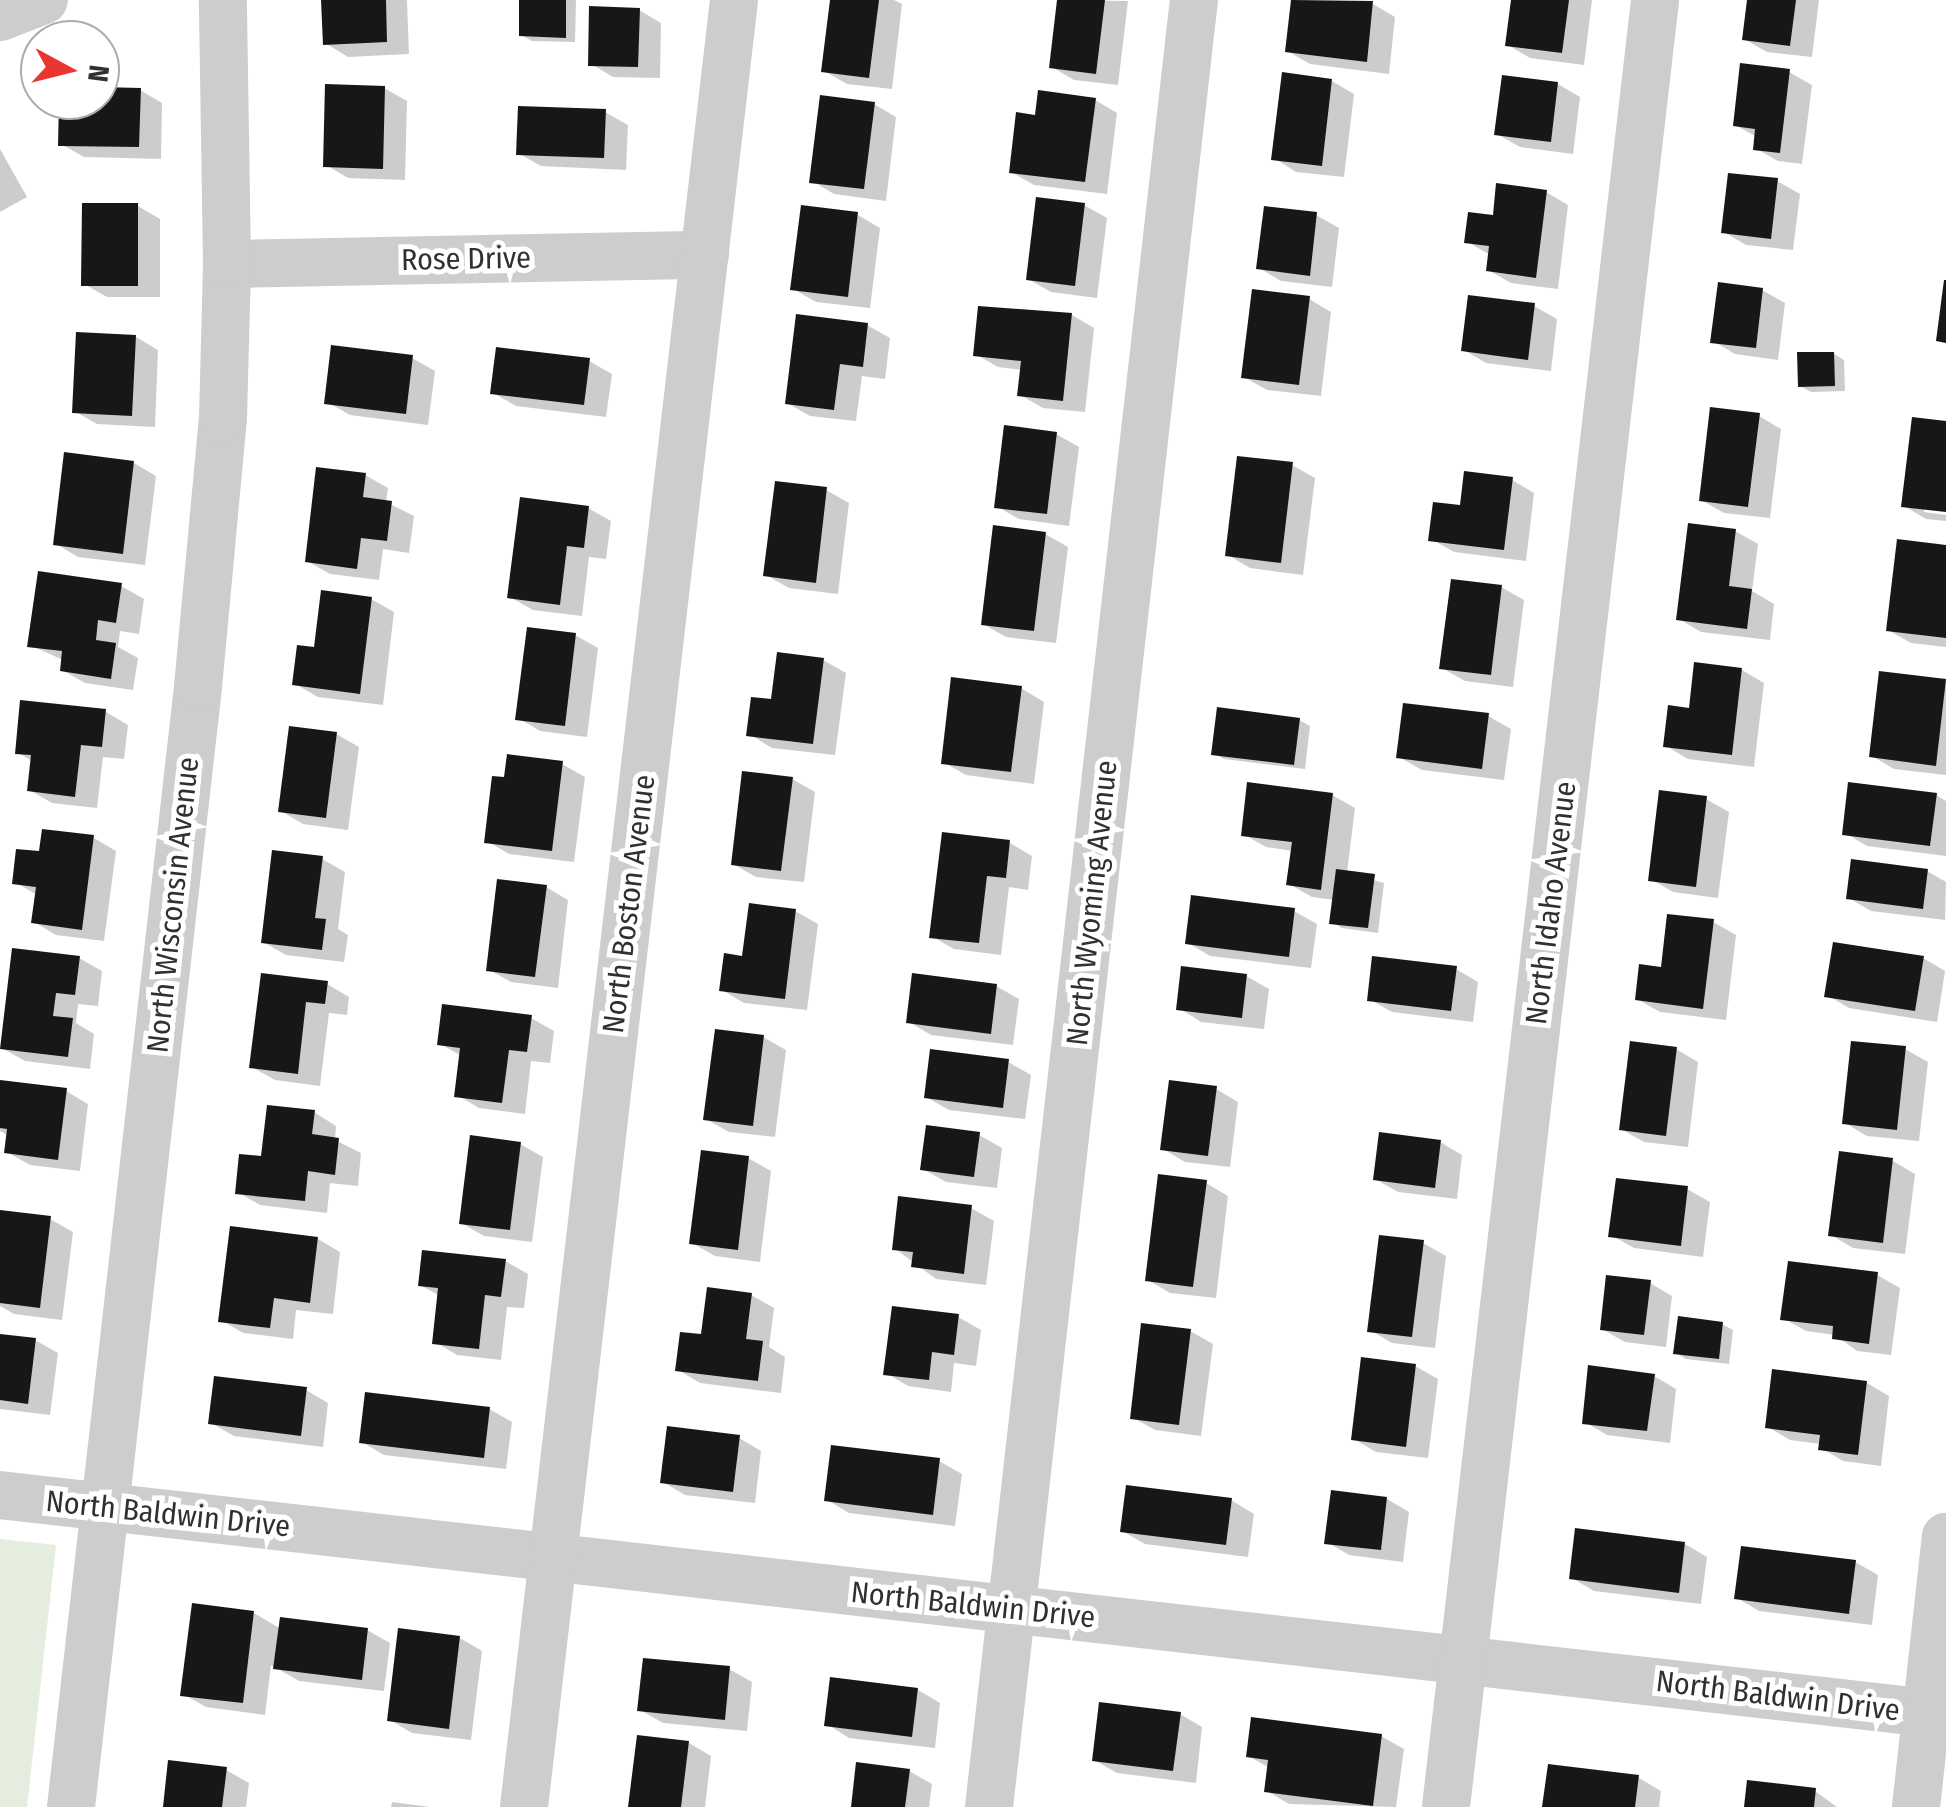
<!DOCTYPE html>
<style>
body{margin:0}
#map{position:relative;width:1946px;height:1807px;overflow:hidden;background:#fff;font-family:"Fira Sans Condensed",sans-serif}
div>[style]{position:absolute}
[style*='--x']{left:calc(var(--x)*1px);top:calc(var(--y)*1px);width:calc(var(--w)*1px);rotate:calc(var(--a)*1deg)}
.green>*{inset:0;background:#e4edde}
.shadow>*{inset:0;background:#0003}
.building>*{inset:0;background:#171717}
.minor>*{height:48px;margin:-24px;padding:0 24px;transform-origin:24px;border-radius:24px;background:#cdcdcd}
span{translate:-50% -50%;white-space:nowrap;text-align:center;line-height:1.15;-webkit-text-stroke:10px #fff;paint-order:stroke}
.street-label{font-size:30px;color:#303030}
.north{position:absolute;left:20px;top:20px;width:100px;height:100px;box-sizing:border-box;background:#fff;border:2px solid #acacac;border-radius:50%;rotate:97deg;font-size:28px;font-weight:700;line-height:40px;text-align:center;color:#303030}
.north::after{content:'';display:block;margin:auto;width:35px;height:45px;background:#e93630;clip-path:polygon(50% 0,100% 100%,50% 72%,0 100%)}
</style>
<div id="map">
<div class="green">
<div style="clip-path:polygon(0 1539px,56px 1545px,27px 1807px,0 1807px)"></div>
</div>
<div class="shadow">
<div style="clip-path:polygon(324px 0,407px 0,409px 54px,348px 57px,325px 43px)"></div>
<div style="clip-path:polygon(522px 0,576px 0,575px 42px,532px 41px,521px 35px)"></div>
<div style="clip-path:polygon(833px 0,894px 0,902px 4px,892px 89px,847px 84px,824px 71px)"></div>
<div style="clip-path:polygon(1060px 0,1128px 1px,1118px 85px,1074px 80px,1052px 67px)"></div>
<div style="clip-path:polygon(1293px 0,1373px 4px,1395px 17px,1389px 74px,1310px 64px,1287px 51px)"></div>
<div style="clip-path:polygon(1513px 0,1592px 0,1584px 65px,1530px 58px,1508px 45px)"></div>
<div style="clip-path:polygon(1749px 0,1819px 0,1812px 57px,1767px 52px,1744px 39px)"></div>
<div style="clip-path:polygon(639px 10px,661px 23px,660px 78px,613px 77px,591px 64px)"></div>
<div style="clip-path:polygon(1789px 72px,1812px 85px,1802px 164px,1778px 161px,1755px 148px,1757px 137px,1735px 125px)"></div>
<div style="clip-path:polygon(1332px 81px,1354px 94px,1344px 177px,1296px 172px,1274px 158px)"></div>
<div style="clip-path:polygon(1558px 84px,1580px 97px,1573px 154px,1520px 147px,1497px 134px)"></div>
<div style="clip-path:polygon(384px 88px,407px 101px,405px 180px,348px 178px,326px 165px)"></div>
<div style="clip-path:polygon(100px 89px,140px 90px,162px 103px,161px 159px,84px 157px,61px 144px,62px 100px,100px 100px)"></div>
<div style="clip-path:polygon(1095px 100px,1117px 113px,1107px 194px,1034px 185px,1011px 172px,1037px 117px)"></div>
<div style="clip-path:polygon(874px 104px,896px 117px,886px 201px,834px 194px,812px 181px)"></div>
<div style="clip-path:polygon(605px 112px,628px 125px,626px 170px,541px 166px,518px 153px)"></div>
<div style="clip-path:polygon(0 149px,27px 197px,0 212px)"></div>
<div style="clip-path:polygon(1777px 181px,1800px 194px,1793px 250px,1746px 245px,1724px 232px)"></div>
<div style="clip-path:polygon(1546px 192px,1568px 205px,1558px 289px,1511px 283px,1488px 270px,1490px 255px,1466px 241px,1495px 217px)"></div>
<div style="clip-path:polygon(1084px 205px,1107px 218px,1097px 298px,1051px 292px,1028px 279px)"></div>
<div style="clip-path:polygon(138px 206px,160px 219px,160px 297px,107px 297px,84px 284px)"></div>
<div style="clip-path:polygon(858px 215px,880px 228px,870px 308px,816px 302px,793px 289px)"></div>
<div style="clip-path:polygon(1316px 215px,1339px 228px,1332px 287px,1281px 281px,1259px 268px)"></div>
<div style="clip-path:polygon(1762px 290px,1785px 303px,1778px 360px,1735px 354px,1713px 341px)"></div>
<div style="clip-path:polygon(1309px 299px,1331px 312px,1321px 396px,1267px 390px,1244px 377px)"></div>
<div style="clip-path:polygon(1534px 306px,1557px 319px,1551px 371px,1486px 363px,1464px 350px)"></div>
<div style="clip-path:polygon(1072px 315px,1094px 328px,1085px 412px,1043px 408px,1020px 395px,1023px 370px,998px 367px,975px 354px)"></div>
<div style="clip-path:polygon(867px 325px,890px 338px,885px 379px,862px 376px,856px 421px,810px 416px,787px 403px)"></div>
<div style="clip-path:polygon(136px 337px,158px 350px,155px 427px,97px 424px,74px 411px)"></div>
<div style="clip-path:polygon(1834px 354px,1844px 360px,1845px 391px,1811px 392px,1800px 386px)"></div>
<div style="clip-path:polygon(412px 358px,435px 371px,428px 425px,350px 415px,327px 402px)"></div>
<div style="clip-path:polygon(589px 361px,612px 374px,606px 417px,516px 406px,493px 393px)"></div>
<div style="clip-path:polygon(1759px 416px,1781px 429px,1770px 518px,1724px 513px,1701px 500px)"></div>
<div style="clip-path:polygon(1946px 423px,1946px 510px,1924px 507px,1924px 512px,1946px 515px,1946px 521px,1926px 519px,1904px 506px)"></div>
<div style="clip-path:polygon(1056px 434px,1079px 447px,1069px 526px,1019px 519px,996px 506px)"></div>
<div style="clip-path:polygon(134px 463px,156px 476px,145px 565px,78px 557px,56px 544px)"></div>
<div style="clip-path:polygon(1292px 465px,1315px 478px,1303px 575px,1250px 568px,1228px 555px)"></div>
<div style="clip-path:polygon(365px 475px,388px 488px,386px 502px,414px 516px,409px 553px,383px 549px,379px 580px,330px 574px,307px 561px)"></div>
<div style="clip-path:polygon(1512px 480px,1534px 493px,1526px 561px,1454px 552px,1431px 539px,1462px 508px)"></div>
<div style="clip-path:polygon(826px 490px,849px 503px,838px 594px,789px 588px,766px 575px)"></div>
<div style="clip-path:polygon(588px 508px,611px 521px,606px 559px,589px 557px,582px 616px,533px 610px,510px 597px)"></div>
<div style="clip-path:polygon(1735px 531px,1758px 544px,1752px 591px,1774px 604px,1770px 640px,1701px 632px,1679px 619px)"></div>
<div style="clip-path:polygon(1045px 534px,1068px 547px,1056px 643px,1006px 637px,983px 624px)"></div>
<div style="clip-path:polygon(1946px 548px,1946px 647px,1911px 643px,1888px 630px)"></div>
<div style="clip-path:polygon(121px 586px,144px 599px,139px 634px,120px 631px,118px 647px,138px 658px,133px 690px,85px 683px,62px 670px,63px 660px,30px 645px)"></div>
<div style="clip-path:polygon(1501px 587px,1524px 600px,1513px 687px,1465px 681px,1442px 668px)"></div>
<div style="clip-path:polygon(371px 599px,394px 612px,383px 705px,318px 697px,295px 684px,317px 650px)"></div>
<div style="clip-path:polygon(575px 635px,598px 648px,587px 737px,540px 731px,518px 718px)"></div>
<div style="clip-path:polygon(823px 660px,846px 673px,835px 755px,772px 748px,749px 734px,773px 702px)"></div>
<div style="clip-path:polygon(1742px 670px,1764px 683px,1754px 767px,1688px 759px,1666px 746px,1691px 711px)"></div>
<div style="clip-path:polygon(1882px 674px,1946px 682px,1946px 775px,1894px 769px,1872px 756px)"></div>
<div style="clip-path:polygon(1021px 688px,1044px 702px,1034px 784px,966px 775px,943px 762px)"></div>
<div style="clip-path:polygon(106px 712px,128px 725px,124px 759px,103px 757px,97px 808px,52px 803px,29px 790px,32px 761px,17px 752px)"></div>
<div style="clip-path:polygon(1488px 716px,1511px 729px,1504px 780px,1422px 770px,1399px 757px)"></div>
<div style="clip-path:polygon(1299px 720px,1310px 726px,1305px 769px,1224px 759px,1214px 753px)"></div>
<div style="clip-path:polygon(336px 734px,359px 747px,348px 830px,303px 824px,281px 811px)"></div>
<div style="clip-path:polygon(562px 764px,585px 777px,574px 862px,509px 854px,487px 841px)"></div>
<div style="clip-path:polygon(792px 779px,815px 792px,804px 882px,756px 877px,733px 864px)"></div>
<div style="clip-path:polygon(1332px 795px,1355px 808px,1347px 873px,1384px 883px,1378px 933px,1342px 928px,1332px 922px,1335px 900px,1312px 897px,1289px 884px,1293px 851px,1266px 847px,1243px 834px)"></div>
<div style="clip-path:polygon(1936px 795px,1946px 801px,1946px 856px,1867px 846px,1845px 833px)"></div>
<div style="clip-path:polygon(1706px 799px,1729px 812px,1718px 898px,1673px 892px,1651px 879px)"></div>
<div style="clip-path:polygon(94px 838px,116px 851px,104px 941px,56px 935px,34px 922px,37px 895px,15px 882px)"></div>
<div style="clip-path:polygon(1010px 843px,1032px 856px,1028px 890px,1009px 887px,1001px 955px,954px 949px,931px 936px)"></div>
<div style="clip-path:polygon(322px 859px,345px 872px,338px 929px,348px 935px,344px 962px,286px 955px,263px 942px)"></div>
<div style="clip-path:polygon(1927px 871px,1946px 882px,1945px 920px,1871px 911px,1849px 898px)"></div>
<div style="clip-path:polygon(546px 887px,568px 900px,558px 988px,511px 982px,488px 969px)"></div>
<div style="clip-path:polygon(795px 911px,818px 924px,807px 1010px,744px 1003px,722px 990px,744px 958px)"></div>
<div style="clip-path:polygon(1294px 911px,1317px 924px,1311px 968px,1210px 956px,1188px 943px)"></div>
<div style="clip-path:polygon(1713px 922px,1736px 935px,1726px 1020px,1660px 1012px,1637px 999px)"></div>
<div style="clip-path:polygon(79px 958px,102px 971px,98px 1006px,78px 1004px,76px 1023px,94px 1034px,90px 1069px,25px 1061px,2px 1048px)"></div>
<div style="clip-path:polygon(1923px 958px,1945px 971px,1937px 1022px,1849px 1008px,1827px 995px)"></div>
<div style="clip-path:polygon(1456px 969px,1478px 982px,1473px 1022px,1392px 1012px,1369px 999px)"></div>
<div style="clip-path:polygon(263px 976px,327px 984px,349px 997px,347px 1015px,329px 1013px,320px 1086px,275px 1080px,252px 1067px)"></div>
<div style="clip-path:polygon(1246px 976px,1269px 989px,1264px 1029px,1201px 1022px,1179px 1008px)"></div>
<div style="clip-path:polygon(996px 986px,1019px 999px,1013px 1045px,931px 1035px,909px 1022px)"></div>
<div style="clip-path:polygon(531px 1018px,554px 1031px,550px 1063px,531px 1061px,525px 1114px,479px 1108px,457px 1095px,462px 1056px,440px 1044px)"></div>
<div style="clip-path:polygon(763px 1037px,786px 1050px,775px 1137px,729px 1132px,706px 1119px)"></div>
<div style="clip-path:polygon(1676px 1049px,1698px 1062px,1688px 1147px,1644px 1142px,1621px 1129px)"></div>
<div style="clip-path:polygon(1905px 1049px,1928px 1062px,1919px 1141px,1867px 1136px,1845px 1123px)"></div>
<div style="clip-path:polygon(1008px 1062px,1031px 1075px,1025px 1119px,949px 1110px,926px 1097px)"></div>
<div style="clip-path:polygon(0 1083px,66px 1091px,88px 1104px,80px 1171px,30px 1165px,7px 1152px,9px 1136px,0 1131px)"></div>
<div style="clip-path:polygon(1216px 1089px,1238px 1102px,1230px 1167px,1185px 1162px,1163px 1149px)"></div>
<div style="clip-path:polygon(314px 1112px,336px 1126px,335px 1140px,361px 1153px,358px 1186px,330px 1183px,327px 1213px,260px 1205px,237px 1192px,264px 1159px)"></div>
<div style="clip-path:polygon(979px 1135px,1002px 1148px,997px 1188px,946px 1182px,923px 1169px)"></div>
<div style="clip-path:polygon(1440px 1142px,1462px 1155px,1457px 1199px,1398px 1192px,1375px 1179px)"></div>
<div style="clip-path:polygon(520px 1144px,543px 1157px,532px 1242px,484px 1236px,461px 1223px)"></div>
<div style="clip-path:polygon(748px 1158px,771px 1171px,760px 1262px,715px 1256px,692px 1243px)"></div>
<div style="clip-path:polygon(1893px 1161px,1915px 1174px,1905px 1254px,1853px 1248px,1831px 1235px)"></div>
<div style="clip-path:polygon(1206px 1183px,1228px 1196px,1216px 1298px,1170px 1293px,1148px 1280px)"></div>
<div style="clip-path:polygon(1687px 1189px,1710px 1202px,1703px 1257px,1634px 1248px,1611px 1235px)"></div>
<div style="clip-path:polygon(971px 1208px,994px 1221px,986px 1285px,936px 1279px,894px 1248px)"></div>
<div style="clip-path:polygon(0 1213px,50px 1219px,73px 1232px,62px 1320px,14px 1314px,0 1306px)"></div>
<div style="clip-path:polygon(318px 1239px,340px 1252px,333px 1314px,296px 1310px,293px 1339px,243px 1333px,221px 1320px)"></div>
<div style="clip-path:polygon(1423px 1243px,1446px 1256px,1435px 1348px,1392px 1343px,1370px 1330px)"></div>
<div style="clip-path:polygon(505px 1261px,528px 1274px,524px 1308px,507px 1307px,501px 1360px,457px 1355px,435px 1342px,440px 1296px,420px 1285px)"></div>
<div style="clip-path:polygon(1877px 1275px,1900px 1288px,1891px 1355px,1857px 1351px,1835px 1335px,1806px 1331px,1783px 1318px)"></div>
<div style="clip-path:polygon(1650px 1283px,1672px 1296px,1666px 1347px,1625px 1342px,1602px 1329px)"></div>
<div style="clip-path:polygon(751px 1295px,774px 1308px,769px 1347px,785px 1357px,781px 1393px,700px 1383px,678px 1370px,703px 1337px)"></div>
<div style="clip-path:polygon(958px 1317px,981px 1330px,976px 1366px,954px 1363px,951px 1392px,908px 1386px,886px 1373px)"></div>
<div style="clip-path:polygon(1722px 1324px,1733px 1330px,1729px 1364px,1686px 1359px,1676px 1353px)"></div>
<div style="clip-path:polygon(1190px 1331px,1213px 1344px,1201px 1436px,1155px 1430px,1132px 1417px)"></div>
<div style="clip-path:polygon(0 1336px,35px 1340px,58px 1353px,50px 1415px,0 1409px)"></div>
<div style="clip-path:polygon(1415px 1366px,1438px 1379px,1428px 1458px,1376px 1452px,1354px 1439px)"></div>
<div style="clip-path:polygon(1654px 1376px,1676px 1389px,1670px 1443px,1607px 1435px,1585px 1422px)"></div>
<div style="clip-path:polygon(1867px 1383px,1889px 1396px,1881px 1466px,1843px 1461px,1821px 1448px,1821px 1444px,1790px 1440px,1768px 1427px)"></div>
<div style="clip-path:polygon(306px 1390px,328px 1403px,323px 1447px,234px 1436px,211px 1423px)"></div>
<div style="clip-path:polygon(489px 1409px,512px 1422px,506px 1469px,384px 1455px,362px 1442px)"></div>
<div style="clip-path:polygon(739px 1438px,761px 1451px,755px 1503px,685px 1495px,663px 1482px)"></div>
<div style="clip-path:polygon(939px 1461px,962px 1474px,955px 1526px,849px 1513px,827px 1500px)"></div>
<div style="clip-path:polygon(1387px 1499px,1409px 1512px,1403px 1562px,1349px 1555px,1327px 1542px)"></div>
<div style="clip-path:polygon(1231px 1500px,1254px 1514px,1248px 1557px,1145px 1544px,1122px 1531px)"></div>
<div style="clip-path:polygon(1685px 1544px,1707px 1557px,1701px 1604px,1594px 1591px,1572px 1578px)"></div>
<div style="clip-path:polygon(1855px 1562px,1878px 1575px,1872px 1625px,1759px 1611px,1737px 1598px)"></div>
<div style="clip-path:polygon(254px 1613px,281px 1629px,367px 1630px,390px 1643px,384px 1691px,299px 1681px,271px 1665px,265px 1715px,206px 1707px,183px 1694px)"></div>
<div style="clip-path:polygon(460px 1638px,482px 1651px,471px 1740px,412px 1733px,390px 1720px)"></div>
<div style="clip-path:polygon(729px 1669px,752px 1682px,747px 1731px,663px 1723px,640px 1710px)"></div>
<div style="clip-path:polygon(918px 1690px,940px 1703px,935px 1748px,849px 1738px,827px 1724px)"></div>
<div style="clip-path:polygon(1180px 1714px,1202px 1727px,1196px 1783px,1117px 1773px,1094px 1760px)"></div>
<div style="clip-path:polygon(1381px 1736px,1404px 1749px,1396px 1807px,1289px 1804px,1267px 1791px,1270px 1768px,1248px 1756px)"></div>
<div style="clip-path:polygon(689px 1743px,711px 1756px,705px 1807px,631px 1807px)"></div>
<div style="clip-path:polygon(226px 1770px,249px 1783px,246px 1807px,165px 1807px)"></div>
<div style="clip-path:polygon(909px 1771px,932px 1784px,929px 1807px,853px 1807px)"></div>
<div style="clip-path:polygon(1639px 1778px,1661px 1791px,1659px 1807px,1545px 1807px)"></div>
<div style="clip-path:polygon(1815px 1791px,1837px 1807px,1747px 1807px)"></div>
<div style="clip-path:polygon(392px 1802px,430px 1807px,391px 1807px)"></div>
</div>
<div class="building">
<div style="clip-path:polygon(321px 0,386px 0,387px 42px,323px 45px)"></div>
<div style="clip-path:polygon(519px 0,566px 0,566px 38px,519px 36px)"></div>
<div style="clip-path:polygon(830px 0,879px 0,869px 78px,821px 72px)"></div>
<div style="clip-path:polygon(1057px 0,1105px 0,1096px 74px,1049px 68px)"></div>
<div style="clip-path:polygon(1291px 0,1373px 1px,1367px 62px,1285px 52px)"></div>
<div style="clip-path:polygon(1511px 0,1569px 0,1562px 53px,1505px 46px)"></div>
<div style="clip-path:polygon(1747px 0,1796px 0,1790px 46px,1742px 40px)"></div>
<div style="clip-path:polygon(589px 6px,640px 8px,638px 67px,588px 66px)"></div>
<div style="clip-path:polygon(1740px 63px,1790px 69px,1780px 153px,1753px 150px,1755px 129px,1733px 126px)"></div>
<div style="clip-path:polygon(1282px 72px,1332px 79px,1322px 166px,1271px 160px)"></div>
<div style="clip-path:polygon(1502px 75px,1558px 82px,1551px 142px,1494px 135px)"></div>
<div style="clip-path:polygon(325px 84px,385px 86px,383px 169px,323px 167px)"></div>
<div style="clip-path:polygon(100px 87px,141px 88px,139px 147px,58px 146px,59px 100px,100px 100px)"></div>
<div style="clip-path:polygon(1038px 90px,1096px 98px,1085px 182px,1009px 173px,1016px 112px,1035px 115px)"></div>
<div style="clip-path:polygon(820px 95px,875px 102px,864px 189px,809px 183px)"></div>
<div style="clip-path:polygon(518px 106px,606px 109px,604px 158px,516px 155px)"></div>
<div style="clip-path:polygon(1728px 173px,1778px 178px,1771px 239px,1721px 233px)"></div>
<div style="clip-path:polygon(1496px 183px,1547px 190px,1536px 278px,1486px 271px,1489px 246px,1464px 243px,1468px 212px,1493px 215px)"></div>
<div style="clip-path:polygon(1036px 197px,1085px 203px,1075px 286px,1026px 280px)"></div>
<div style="clip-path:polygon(82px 203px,138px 203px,138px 286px,81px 286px)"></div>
<div style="clip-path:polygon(801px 205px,858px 212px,848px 297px,790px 290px)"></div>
<div style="clip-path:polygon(1264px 206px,1317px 212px,1310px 276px,1256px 269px)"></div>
<div style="clip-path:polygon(1944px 280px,1946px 280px,1946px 343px,1936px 341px)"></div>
<div style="clip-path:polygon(1718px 282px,1763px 288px,1756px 348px,1710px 343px)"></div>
<div style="clip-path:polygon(1252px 289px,1310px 296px,1299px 385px,1241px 378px)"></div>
<div style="clip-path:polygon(1468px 295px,1535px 303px,1528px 360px,1461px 351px)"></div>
<div style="clip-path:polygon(978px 306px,1072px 313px,1063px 401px,1017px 396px,1021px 361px,973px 356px)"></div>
<div style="clip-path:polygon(796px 314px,868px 323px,863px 367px,840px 364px,834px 410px,785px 404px)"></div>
<div style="clip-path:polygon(76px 332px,136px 335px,132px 416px,72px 413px)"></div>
<div style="clip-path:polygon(331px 345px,413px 355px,406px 414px,324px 404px)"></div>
<div style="clip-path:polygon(496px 347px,590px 358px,584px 405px,490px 394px)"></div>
<div style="clip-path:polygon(1797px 352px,1834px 352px,1835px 386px,1798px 387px)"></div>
<div style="clip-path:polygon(1710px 407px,1760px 413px,1748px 507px,1699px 501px)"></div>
<div style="clip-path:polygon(1912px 417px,1946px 421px,1946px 512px,1901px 507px)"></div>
<div style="clip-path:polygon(1004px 425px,1057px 432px,1047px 514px,994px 508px)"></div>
<div style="clip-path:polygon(64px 452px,134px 461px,123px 554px,53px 545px)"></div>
<div style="clip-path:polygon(1237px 456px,1293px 462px,1281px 563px,1225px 556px)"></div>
<div style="clip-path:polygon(316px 467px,366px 473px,363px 497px,392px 501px,387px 541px,361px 538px,357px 569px,305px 562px)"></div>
<div style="clip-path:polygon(1464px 471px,1513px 477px,1504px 550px,1428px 541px,1433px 502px,1460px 505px)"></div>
<div style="clip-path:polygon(775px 481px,827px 487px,816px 583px,763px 576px)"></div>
<div style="clip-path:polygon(520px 497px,589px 506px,584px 548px,567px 546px,560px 605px,507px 598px)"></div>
<div style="clip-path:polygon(1688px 523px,1736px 529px,1729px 586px,1752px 589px,1747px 629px,1676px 620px)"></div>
<div style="clip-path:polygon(993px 525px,1046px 532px,1034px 631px,981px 625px)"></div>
<div style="clip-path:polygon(1897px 539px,1946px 545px,1946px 638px,1886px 631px)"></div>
<div style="clip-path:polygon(38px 571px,122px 583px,116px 623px,98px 620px,96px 640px,116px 643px,111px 679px,60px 671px,62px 651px,27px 647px)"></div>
<div style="clip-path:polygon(1451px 579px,1502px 585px,1491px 675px,1439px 669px)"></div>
<div style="clip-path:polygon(321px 590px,372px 597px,360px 694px,292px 685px,297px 645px,314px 647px)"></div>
<div style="clip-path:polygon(527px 627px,576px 633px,565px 726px,515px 720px)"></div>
<div style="clip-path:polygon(777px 652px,824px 658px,813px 744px,746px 736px,751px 697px,771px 699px)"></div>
<div style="clip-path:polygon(1694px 662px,1742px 668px,1732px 755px,1663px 747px,1668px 705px,1689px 708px)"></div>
<div style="clip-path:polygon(1879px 671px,1946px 679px,1936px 766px,1869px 757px)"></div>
<div style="clip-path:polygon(951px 677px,1022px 686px,1011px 772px,941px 764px)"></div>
<div style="clip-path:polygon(20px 700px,106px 709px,102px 747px,81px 745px,75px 797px,27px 791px,31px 755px,15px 754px)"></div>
<div style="clip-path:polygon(1403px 703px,1489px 713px,1482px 769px,1396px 758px)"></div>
<div style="clip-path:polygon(1217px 707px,1300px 718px,1294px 765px,1211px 755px)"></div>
<div style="clip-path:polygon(289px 726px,337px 732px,326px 818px,278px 812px)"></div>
<div style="clip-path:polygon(507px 754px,563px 761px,552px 851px,484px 843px,492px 776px,504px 777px)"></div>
<div style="clip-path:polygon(742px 771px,793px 777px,781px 871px,731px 865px)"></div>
<div style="clip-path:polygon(1247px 782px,1333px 793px,1321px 890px,1286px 885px,1292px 842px,1241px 836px)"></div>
<div style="clip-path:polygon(1848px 782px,1937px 793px,1930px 846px,1842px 835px)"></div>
<div style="clip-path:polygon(1659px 790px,1707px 796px,1696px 887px,1648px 881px)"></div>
<div style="clip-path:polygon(42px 829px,94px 835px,82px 930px,31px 923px,36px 887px,12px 884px,16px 849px,39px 851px)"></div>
<div style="clip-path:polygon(942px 832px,1010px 840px,1006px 878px,987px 876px,979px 943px,929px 938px)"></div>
<div style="clip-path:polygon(272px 850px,323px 856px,315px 918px,326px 919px,322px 950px,261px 943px)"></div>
<div style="clip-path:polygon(1851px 859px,1928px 869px,1923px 909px,1846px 899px)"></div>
<div style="clip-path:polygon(1336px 869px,1375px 874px,1368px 928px,1329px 924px)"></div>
<div style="clip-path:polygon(497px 879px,547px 885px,535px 977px,486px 971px)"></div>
<div style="clip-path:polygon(1191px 895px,1295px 908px,1289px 957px,1185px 944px)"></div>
<div style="clip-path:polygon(749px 903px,796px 909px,785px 999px,719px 991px,724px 953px,742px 956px)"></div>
<div style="clip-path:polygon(1667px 914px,1714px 919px,1703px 1009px,1635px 1000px,1639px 964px,1661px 967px)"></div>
<div style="clip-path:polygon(1833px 942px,1924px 956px,1915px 1011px,1824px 997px)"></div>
<div style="clip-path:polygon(12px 948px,80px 956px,75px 995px,56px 993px,53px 1016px,73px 1018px,68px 1057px,0 1049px)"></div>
<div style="clip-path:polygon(1372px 956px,1457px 966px,1451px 1011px,1367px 1001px)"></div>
<div style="clip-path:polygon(1181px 966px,1247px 974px,1242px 1018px,1176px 1010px)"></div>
<div style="clip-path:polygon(261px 973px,328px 981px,325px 1004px,306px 1002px,298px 1074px,249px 1068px)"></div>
<div style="clip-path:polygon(912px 973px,997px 984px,991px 1034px,906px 1023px)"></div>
<div style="clip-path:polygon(442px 1004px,532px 1015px,527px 1052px,509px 1050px,502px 1103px,454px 1097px,460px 1048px,437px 1045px)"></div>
<div style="clip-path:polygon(715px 1029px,764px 1035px,753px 1126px,703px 1120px)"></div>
<div style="clip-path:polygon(1630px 1041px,1677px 1047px,1666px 1136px,1619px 1130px)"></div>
<div style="clip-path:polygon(1851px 1041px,1906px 1046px,1897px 1130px,1842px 1124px)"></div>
<div style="clip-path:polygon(930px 1049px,1009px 1059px,1003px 1108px,924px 1098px)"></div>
<div style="clip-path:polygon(0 1080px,67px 1088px,58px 1160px,4px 1153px,7px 1129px,0 1128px)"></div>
<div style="clip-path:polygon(1169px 1080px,1217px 1086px,1208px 1156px,1160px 1150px)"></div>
<div style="clip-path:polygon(267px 1105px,315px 1110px,312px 1134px,339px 1138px,335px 1175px,308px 1171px,305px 1201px,235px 1194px,239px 1154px,261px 1156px)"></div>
<div style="clip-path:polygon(926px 1125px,980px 1132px,974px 1177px,920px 1170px)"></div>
<div style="clip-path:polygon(1379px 1132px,1441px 1140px,1435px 1188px,1373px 1180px)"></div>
<div style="clip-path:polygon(470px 1135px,521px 1142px,510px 1230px,459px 1224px)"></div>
<div style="clip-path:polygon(701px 1150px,749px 1156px,738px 1250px,689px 1244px)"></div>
<div style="clip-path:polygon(1839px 1151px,1893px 1158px,1883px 1243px,1828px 1236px)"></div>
<div style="clip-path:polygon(1158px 1174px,1207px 1180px,1193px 1287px,1145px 1281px)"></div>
<div style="clip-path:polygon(1616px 1178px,1688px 1186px,1681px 1246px,1608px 1237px)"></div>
<div style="clip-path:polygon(898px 1196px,972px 1205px,964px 1274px,911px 1267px,913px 1252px,892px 1250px)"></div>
<div style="clip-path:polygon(0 1210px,51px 1216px,40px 1308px,0 1303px)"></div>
<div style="clip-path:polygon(230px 1226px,318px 1237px,310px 1303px,274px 1298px,270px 1328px,218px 1322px)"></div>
<div style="clip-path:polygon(1379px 1235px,1424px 1240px,1412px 1337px,1367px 1332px)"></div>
<div style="clip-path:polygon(422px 1250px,506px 1259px,501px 1297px,485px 1295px,479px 1349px,432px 1344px,438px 1288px,418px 1286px)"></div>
<div style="clip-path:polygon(1788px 1261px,1878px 1272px,1869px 1344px,1832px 1339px,1833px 1326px,1780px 1320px)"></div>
<div style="clip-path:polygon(1606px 1275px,1651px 1280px,1644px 1335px,1600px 1330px)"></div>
<div style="clip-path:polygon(707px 1287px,752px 1293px,746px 1339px,763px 1341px,758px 1381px,675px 1371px,680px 1332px,701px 1334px)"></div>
<div style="clip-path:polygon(892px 1306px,959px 1314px,954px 1355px,932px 1352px,929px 1380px,883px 1375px)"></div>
<div style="clip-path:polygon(1678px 1316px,1723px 1322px,1719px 1359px,1673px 1354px)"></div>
<div style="clip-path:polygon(1141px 1323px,1191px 1329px,1179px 1425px,1130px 1419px)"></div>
<div style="clip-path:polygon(0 1334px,36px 1338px,28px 1404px,0 1400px)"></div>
<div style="clip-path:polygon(1361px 1357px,1416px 1364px,1406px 1447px,1351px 1440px)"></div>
<div style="clip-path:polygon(1588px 1365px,1655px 1374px,1647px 1431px,1582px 1424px)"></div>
<div style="clip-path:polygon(1772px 1369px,1867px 1381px,1858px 1455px,1818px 1450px,1820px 1435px,1765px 1428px)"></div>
<div style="clip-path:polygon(214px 1376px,307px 1387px,301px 1436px,208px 1424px)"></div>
<div style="clip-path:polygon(365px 1392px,490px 1407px,484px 1458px,359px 1443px)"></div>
<div style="clip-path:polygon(667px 1426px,740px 1435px,733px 1492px,660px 1483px)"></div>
<div style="clip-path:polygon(831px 1445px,940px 1458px,933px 1515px,824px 1501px)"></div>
<div style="clip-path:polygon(1126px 1485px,1232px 1498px,1226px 1545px,1120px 1532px)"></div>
<div style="clip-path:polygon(1331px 1490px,1387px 1497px,1381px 1550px,1324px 1544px)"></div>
<div style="clip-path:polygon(1575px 1528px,1685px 1542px,1679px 1593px,1569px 1579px)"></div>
<div style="clip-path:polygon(1741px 1546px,1856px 1560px,1849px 1614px,1734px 1599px)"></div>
<div style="clip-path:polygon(192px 1603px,254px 1611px,243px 1703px,180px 1696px)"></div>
<div style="clip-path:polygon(280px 1617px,368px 1628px,362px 1680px,273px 1669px)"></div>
<div style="clip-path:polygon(398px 1628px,460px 1636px,449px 1729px,387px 1721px)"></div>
<div style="clip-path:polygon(643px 1658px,730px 1666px,725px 1720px,637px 1711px)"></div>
<div style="clip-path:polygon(830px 1677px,918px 1688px,912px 1737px,824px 1726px)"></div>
<div style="clip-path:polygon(1099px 1702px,1181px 1712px,1173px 1771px,1092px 1761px)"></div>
<div style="clip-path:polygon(1251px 1717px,1382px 1734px,1373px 1806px,1264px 1792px,1268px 1760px,1246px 1757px)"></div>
<div style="clip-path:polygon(637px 1735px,689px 1741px,681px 1807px,628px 1807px)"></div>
<div style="clip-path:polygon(168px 1760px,227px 1767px,222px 1807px,163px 1807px)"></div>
<div style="clip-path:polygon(856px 1762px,910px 1769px,905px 1807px,851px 1807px)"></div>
<div style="clip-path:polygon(1548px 1764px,1639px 1775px,1635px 1807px,1542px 1807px)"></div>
<div style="clip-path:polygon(1747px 1780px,1816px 1788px,1814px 1807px,1744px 1807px)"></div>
</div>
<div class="minor">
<div style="--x:0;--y:17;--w:47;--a:-21.1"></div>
<div style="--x:227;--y:264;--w:478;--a:-1.1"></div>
<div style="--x:0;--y:1495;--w:1958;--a:6.45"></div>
<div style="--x:71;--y:1807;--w:1127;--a:-83.53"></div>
<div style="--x:198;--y:687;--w:270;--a:-84.7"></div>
<div style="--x:223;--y:418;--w:154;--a:-88.5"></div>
<div style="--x:227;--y:264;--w:264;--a:-90.9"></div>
<div style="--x:524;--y:1807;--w:1819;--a:-83.37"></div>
<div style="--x:989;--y:1807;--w:1819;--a:-83.53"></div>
<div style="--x:1446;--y:1807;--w:1819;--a:-83.4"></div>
<div style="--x:1916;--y:1807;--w:272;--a:-83.7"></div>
</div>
<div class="street-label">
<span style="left:466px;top:259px;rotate:-1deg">Rose Drive</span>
<span style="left:1092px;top:903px;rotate:-84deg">North Wyoming Avenue</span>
<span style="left:1551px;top:903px;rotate:-83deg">North Idaho Avenue</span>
<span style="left:629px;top:904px;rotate:-83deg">North Boston Avenue</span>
<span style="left:173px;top:905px;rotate:-84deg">North Wisconsin Avenue</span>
<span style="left:168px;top:1514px;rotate:6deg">North Baldwin Drive</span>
<span style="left:973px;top:1605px;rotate:6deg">North Baldwin Drive</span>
<span style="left:1778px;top:1696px;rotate:7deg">North Baldwin Drive</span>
</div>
<div class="north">N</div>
</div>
